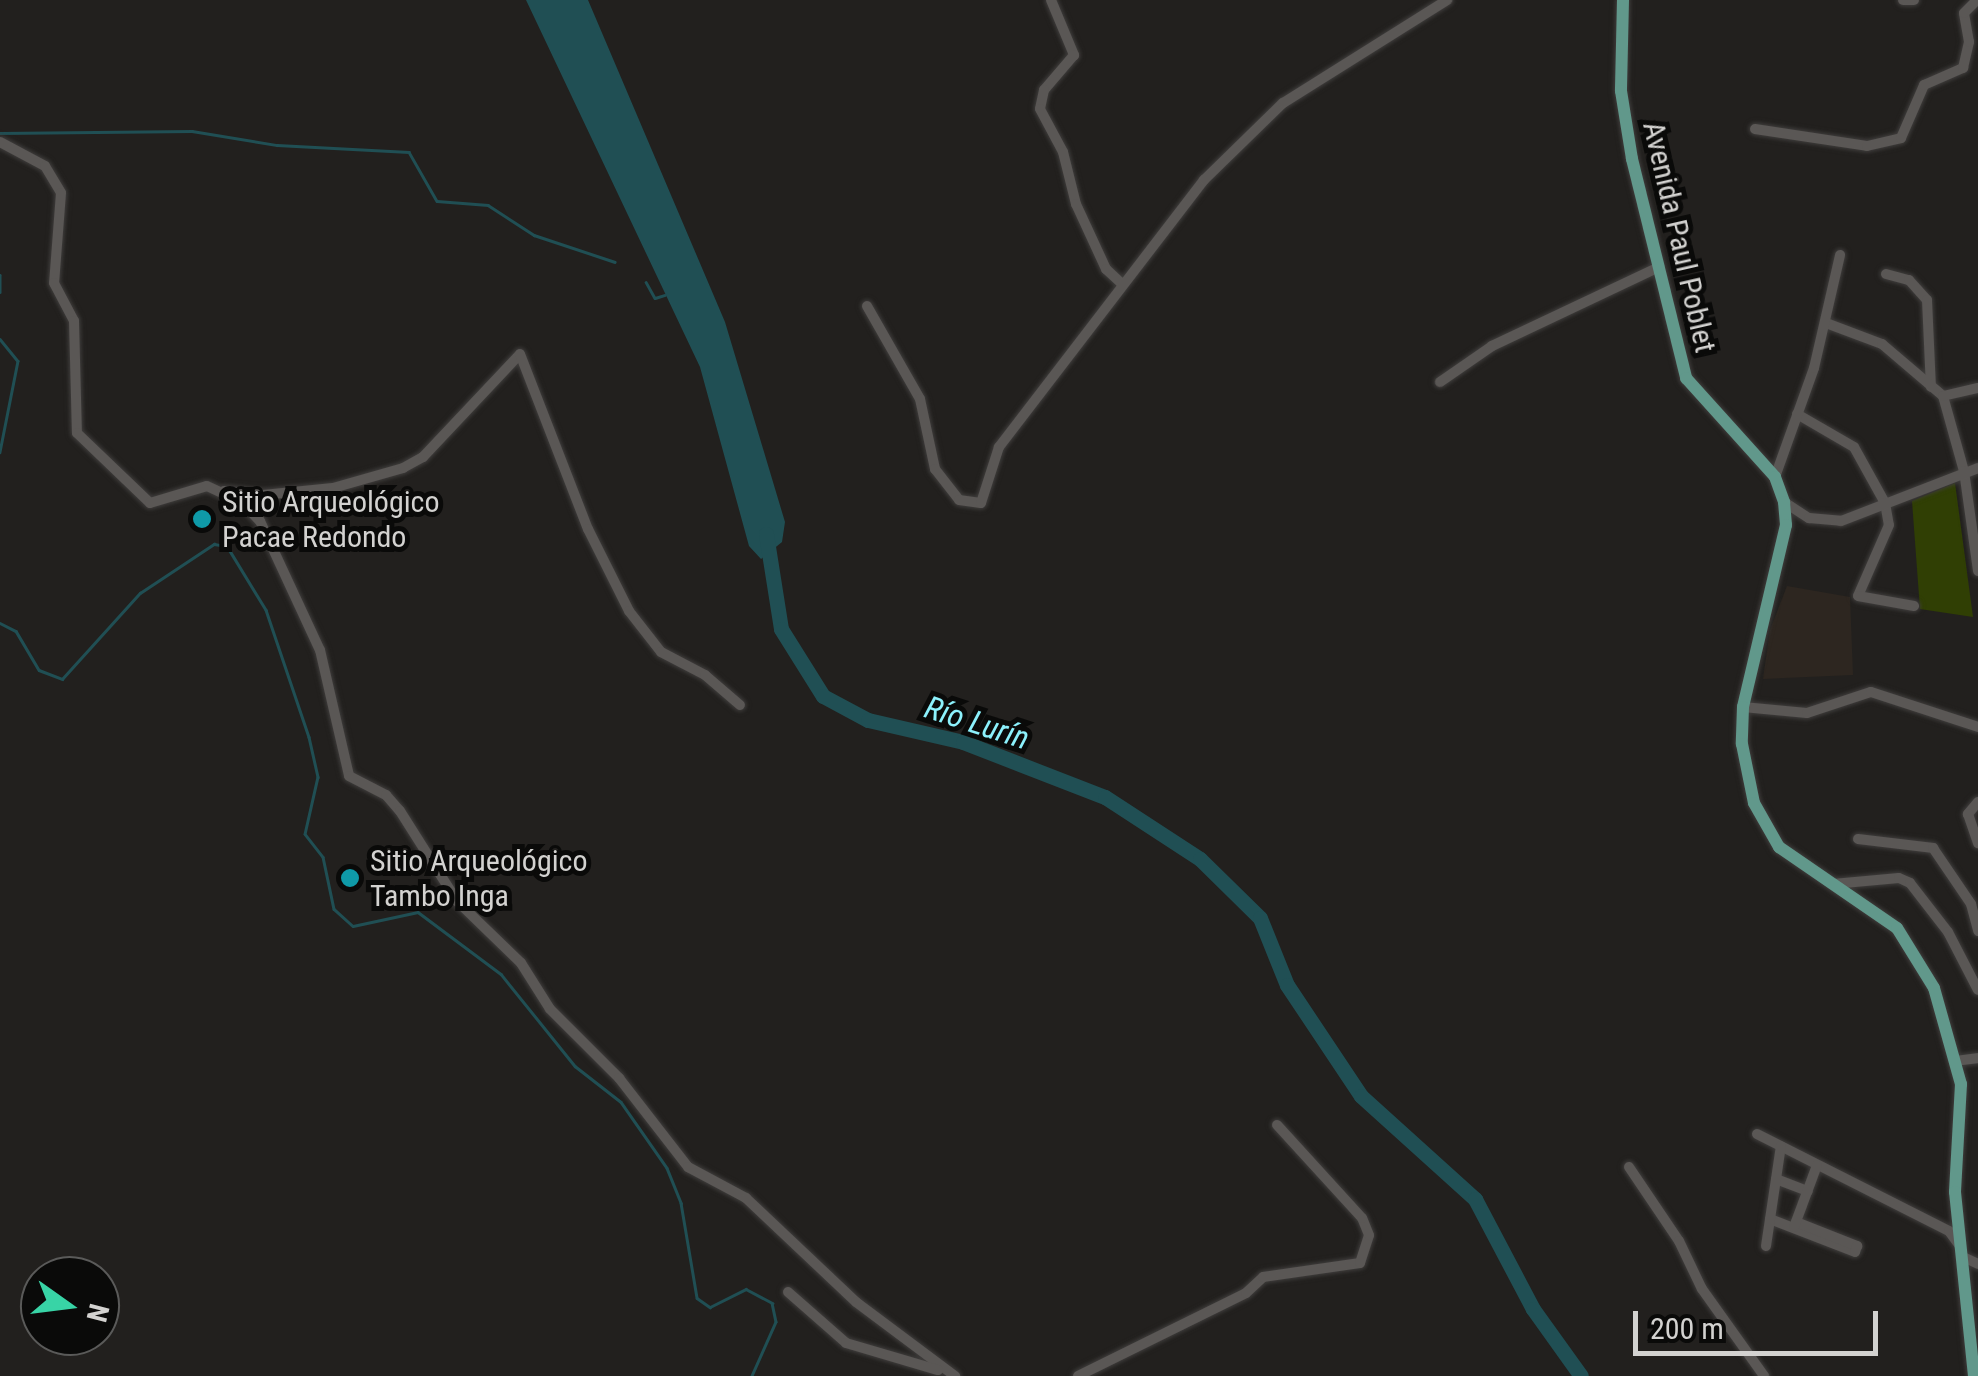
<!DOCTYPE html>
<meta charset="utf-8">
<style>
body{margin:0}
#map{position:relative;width:1978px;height:1376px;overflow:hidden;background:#22201e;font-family:"Roboto Condensed",sans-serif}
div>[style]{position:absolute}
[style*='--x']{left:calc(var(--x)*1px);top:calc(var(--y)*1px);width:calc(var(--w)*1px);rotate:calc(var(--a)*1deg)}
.built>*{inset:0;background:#2d2620}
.green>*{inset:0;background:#303f04}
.water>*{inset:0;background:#204f54}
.stream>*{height:2.5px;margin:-1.25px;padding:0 1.25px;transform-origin:1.25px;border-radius:1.25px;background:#204f54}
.river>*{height:15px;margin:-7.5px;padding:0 7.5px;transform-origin:7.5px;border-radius:7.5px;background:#204f54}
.roads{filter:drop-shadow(0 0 2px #3f3d3c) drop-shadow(0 0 2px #3f3d3c)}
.minor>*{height:10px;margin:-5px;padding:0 5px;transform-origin:5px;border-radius:5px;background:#5a5755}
.major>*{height:12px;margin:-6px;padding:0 6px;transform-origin:6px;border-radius:6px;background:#61988b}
.dots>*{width:28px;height:28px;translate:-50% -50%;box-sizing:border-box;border:5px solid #0a0a09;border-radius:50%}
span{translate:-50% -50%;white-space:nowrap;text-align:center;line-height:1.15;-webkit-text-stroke:10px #0a0a09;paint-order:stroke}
.street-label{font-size:30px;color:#d3d2d0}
.poi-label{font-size:30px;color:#d3d2d0}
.left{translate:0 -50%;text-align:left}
.water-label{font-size:32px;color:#8cf1fc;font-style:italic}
.north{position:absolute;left:20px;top:1256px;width:100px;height:100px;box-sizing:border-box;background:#0a0a09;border:2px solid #5a5a59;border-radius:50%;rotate:104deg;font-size:28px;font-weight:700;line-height:40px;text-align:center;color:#d3d2d0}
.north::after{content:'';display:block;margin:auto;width:35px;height:45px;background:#38d4a6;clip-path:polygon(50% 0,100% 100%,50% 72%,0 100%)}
.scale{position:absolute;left:1633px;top:1311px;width:245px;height:45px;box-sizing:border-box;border:5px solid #d3d2d0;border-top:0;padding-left:12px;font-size:30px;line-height:35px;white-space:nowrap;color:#d3d2d0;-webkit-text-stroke:8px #0a0a09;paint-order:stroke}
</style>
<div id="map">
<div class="built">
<div style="clip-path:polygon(1787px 586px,1850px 597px,1853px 675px,1763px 679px,1770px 630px)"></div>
</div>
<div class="green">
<div style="clip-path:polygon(1955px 483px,1973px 617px,1920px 609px,1912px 501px)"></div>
</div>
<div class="water">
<div style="clip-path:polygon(526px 0,588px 0,725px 322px,785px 522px,782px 542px,761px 559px,749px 546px,700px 367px)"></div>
</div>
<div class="stream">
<div style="--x:0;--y:133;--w:192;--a:-0.6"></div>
<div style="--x:192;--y:131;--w:86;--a:9.4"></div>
<div style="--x:277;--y:145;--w:132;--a:3"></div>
<div style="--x:409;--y:152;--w:56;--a:60.3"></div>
<div style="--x:437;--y:201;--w:51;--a:4.5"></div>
<div style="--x:488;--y:205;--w:55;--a:33.1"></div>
<div style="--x:534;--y:235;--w:85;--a:18.4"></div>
<div style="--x:0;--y:275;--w:17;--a:90"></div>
<div style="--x:646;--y:282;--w:18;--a:61"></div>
<div style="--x:655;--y:298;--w:10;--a:-17"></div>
<div style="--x:0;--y:339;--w:28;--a:51"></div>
<div style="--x:18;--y:361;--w:93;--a:101.2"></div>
<div style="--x:0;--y:623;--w:18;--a:27"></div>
<div style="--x:16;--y:631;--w:45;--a:59.5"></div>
<div style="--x:39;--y:670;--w:25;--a:21"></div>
<div style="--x:62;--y:679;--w:116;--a:-47.8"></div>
<div style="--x:140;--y:593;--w:89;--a:-33.5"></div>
<div style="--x:214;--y:544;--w:13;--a:9"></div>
<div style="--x:227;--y:546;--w:75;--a:58.6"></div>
<div style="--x:266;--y:610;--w:134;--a:71.3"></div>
<div style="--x:309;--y:737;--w:41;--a:77.3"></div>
<div style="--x:318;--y:777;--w:58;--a:102.8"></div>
<div style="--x:305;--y:834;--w:29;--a:52"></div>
<div style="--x:323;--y:857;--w:53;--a:78.1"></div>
<div style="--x:334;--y:909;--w:25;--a:42"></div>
<div style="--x:353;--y:926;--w:66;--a:-12.2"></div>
<div style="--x:418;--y:912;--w:104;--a:36.8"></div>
<div style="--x:501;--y:974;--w:118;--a:51.2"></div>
<div style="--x:575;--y:1066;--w:58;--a:38"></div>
<div style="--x:621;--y:1102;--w:80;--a:55.1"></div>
<div style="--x:667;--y:1168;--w:38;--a:68"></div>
<div style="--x:681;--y:1203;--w:96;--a:80.4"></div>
<div style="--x:697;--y:1298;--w:16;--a:35"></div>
<div style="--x:710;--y:1307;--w:40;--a:-26.6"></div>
<div style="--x:746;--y:1289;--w:30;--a:28"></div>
<div style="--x:772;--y:1303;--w:19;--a:78"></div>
<div style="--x:776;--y:1322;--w:59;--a:114"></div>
</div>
<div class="river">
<div style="--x:766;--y:534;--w:96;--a:81"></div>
<div style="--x:781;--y:629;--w:79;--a:57.9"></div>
<div style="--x:823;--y:696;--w:51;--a:28.1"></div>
<div style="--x:868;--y:720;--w:98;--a:13"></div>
<div style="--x:963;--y:742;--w:152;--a:21.2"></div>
<div style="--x:1105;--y:797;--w:113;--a:33.1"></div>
<div style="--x:1200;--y:859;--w:84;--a:44.5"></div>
<div style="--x:1260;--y:918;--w:72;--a:68.1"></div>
<div style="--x:1287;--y:985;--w:133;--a:56.3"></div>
<div style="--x:1361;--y:1096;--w:154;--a:42.1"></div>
<div style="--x:1475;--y:1199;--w:124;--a:62.2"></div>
<div style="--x:1533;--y:1309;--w:82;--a:54.4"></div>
</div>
<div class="roads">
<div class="minor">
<div style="--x:1051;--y:0;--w:60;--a:67.3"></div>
<div style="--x:1074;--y:55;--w:46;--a:130.6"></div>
<div style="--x:1044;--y:90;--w:19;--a:102"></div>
<div style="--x:1040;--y:109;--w:49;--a:61.9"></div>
<div style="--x:1063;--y:152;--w:54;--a:76"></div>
<div style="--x:1076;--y:204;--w:72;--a:65.2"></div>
<div style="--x:1106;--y:269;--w:23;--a:43"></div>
<div style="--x:1903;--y:0;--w:11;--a:0"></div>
<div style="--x:1755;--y:129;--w:113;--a:8.6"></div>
<div style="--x:1867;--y:146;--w:35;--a:-13"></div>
<div style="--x:1901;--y:138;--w:58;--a:-66.5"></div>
<div style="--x:1924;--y:85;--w:43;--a:-23.6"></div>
<div style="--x:1963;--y:68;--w:27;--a:-77"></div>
<div style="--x:1969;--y:42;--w:29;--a:-100"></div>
<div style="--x:1964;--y:13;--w:18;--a:-45"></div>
<div style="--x:0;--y:142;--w:51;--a:28.1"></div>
<div style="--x:45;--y:166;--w:31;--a:59"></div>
<div style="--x:61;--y:193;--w:90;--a:94.4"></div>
<div style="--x:54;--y:283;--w:43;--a:62.2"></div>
<div style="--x:74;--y:321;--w:112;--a:88.5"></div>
<div style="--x:77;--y:433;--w:101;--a:43.8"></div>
<div style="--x:150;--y:503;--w:59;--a:-16.6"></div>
<div style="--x:207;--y:486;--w:40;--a:25"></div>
<div style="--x:243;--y:503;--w:25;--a:47"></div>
<div style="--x:260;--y:521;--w:142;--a:65.1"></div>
<div style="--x:320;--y:650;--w:129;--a:77"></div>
<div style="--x:349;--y:776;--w:42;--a:27.2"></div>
<div style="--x:386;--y:795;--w:21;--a:49"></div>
<div style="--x:400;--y:811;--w:107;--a:57.7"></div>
<div style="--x:457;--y:901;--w:89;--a:44.1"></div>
<div style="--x:521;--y:963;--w:54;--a:57.8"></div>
<div style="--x:550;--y:1009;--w:98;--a:45"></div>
<div style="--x:619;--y:1078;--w:113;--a:52.2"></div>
<div style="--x:688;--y:1167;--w:66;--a:28.1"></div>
<div style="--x:746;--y:1198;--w:151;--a:43.4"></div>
<div style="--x:856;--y:1302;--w:124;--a:36.8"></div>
<div style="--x:1886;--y:274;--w:24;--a:15"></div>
<div style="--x:1909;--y:280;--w:27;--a:48"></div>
<div style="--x:1927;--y:300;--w:87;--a:87.4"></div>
<div style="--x:867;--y:306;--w:107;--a:60.3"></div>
<div style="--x:920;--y:399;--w:72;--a:77.9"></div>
<div style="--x:935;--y:469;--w:39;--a:52"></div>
<div style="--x:959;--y:500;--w:22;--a:8"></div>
<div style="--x:981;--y:503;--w:59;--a:-72.2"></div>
<div style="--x:999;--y:447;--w:337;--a:-52.5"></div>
<div style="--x:1204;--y:180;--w:110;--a:-44.3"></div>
<div style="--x:1283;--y:103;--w:194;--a:-32.1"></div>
<div style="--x:1826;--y:323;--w:60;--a:20.6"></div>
<div style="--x:1882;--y:344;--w:80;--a:40.4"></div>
<div style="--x:1943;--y:396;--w:78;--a:74.4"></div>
<div style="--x:1964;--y:471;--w:101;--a:82"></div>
<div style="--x:1440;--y:382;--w:63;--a:-34.7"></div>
<div style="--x:1492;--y:346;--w:185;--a:-25.3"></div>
<div style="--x:1943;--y:396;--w:36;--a:-13"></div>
<div style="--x:1797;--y:414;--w:66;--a:30.1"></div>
<div style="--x:1854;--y:447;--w:64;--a:61"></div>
<div style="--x:1885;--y:503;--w:22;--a:80"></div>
<div style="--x:1889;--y:525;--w:77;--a:113.6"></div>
<div style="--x:1858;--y:596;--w:57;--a:10.1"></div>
<div style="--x:1775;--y:477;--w:116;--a:-70.3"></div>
<div style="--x:1814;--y:368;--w:116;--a:-77"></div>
<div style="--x:224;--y:491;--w:39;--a:6"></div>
<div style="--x:263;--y:495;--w:70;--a:-5.7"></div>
<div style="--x:333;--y:488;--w:73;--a:-15.9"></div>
<div style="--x:403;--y:468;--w:23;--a:-29"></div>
<div style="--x:423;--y:457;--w:141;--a:-46.7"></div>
<div style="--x:520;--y:354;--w:188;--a:68.8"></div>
<div style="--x:588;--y:529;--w:92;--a:63.4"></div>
<div style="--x:629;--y:611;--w:52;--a:52"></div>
<div style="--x:661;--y:652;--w:50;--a:27.6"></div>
<div style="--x:705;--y:675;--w:46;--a:40.6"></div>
<div style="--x:1784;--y:502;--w:30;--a:33"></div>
<div style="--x:1809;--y:518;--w:32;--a:5"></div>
<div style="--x:1841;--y:521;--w:147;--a:-21.1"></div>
<div style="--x:1743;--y:707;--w:64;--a:5.4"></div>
<div style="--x:1807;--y:713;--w:67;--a:-18.2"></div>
<div style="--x:1871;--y:692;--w:113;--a:18.1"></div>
<div style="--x:1978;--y:802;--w:16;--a:130"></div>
<div style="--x:1968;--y:814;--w:31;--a:71"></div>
<div style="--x:1858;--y:839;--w:76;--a:6.8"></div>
<div style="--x:1933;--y:848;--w:68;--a:55.8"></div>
<div style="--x:1971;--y:904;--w:28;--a:75"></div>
<div style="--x:1833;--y:884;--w:66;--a:-5.2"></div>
<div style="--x:1899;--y:878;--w:12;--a:24"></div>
<div style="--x:1910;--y:883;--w:62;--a:52.2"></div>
<div style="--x:1948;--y:932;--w:65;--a:62.7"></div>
<div style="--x:1955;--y:1061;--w:23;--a:-7"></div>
<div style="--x:1757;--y:1134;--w:215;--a:26.8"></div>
<div style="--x:1949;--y:1231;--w:19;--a:54"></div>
<div style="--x:1629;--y:1167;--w:89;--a:56"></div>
<div style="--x:1679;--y:1241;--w:53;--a:64.4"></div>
<div style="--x:1702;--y:1289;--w:107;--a:54.5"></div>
<div style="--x:1776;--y:1179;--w:34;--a:21"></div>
<div style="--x:1770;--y:1219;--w:91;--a:21.2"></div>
<div style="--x:1796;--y:1222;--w:66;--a:21.5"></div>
<div style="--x:1857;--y:1246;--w:6;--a:108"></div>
<div style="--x:1794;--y:1227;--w:66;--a:-69.6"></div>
<div style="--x:1766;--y:1246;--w:101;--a:-81.5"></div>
<div style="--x:1961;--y:1256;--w:19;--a:25"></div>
<div style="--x:788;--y:1292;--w:77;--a:41.3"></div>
<div style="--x:846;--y:1343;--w:96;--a:16.4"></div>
<div style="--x:1078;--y:1376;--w:187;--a:-26.3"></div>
<div style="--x:1246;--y:1293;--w:23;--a:-43"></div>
<div style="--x:1263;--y:1277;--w:98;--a:-8.2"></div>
<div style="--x:1360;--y:1263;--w:29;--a:-72"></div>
<div style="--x:1369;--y:1235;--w:18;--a:-112"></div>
<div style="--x:1362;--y:1218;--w:126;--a:-132.4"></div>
</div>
<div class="major">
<div style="--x:1623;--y:0;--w:91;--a:91.3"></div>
<div style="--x:1621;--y:91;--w:69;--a:80.8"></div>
<div style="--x:1632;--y:159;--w:226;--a:76.1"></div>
<div style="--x:1686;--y:378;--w:133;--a:48"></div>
<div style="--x:1775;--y:477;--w:27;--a:70"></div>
<div style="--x:1784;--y:502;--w:23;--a:85"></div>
<div style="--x:1786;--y:525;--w:187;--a:103.3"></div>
<div style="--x:1743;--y:707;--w:37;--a:92"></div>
<div style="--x:1742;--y:744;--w:60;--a:78.5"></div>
<div style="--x:1754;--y:803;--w:51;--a:60.4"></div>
<div style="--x:1779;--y:847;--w:143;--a:34.5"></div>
<div style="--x:1897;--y:928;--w:70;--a:58.3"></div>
<div style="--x:1934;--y:988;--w:100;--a:74.3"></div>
<div style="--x:1961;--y:1084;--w:108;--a:93.2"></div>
<div style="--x:1955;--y:1192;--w:185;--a:84.1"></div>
</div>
</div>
<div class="dots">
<div style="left:202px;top:519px;background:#0f9aa8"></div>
<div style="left:350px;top:878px;background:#0f9aa8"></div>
</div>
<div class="street-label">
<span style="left:1679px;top:237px;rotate:77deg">Avenida Paul Poblet</span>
</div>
<div class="poi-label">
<span class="left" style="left:222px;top:519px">Sitio Arqueológico<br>Pacae Redondo</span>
<span class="left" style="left:370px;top:878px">Sitio Arqueológico<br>Tambo Inga</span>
</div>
<div class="water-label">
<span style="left:977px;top:723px;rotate:18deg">Río Lurín</span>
</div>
<div class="north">N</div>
<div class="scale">200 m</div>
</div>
